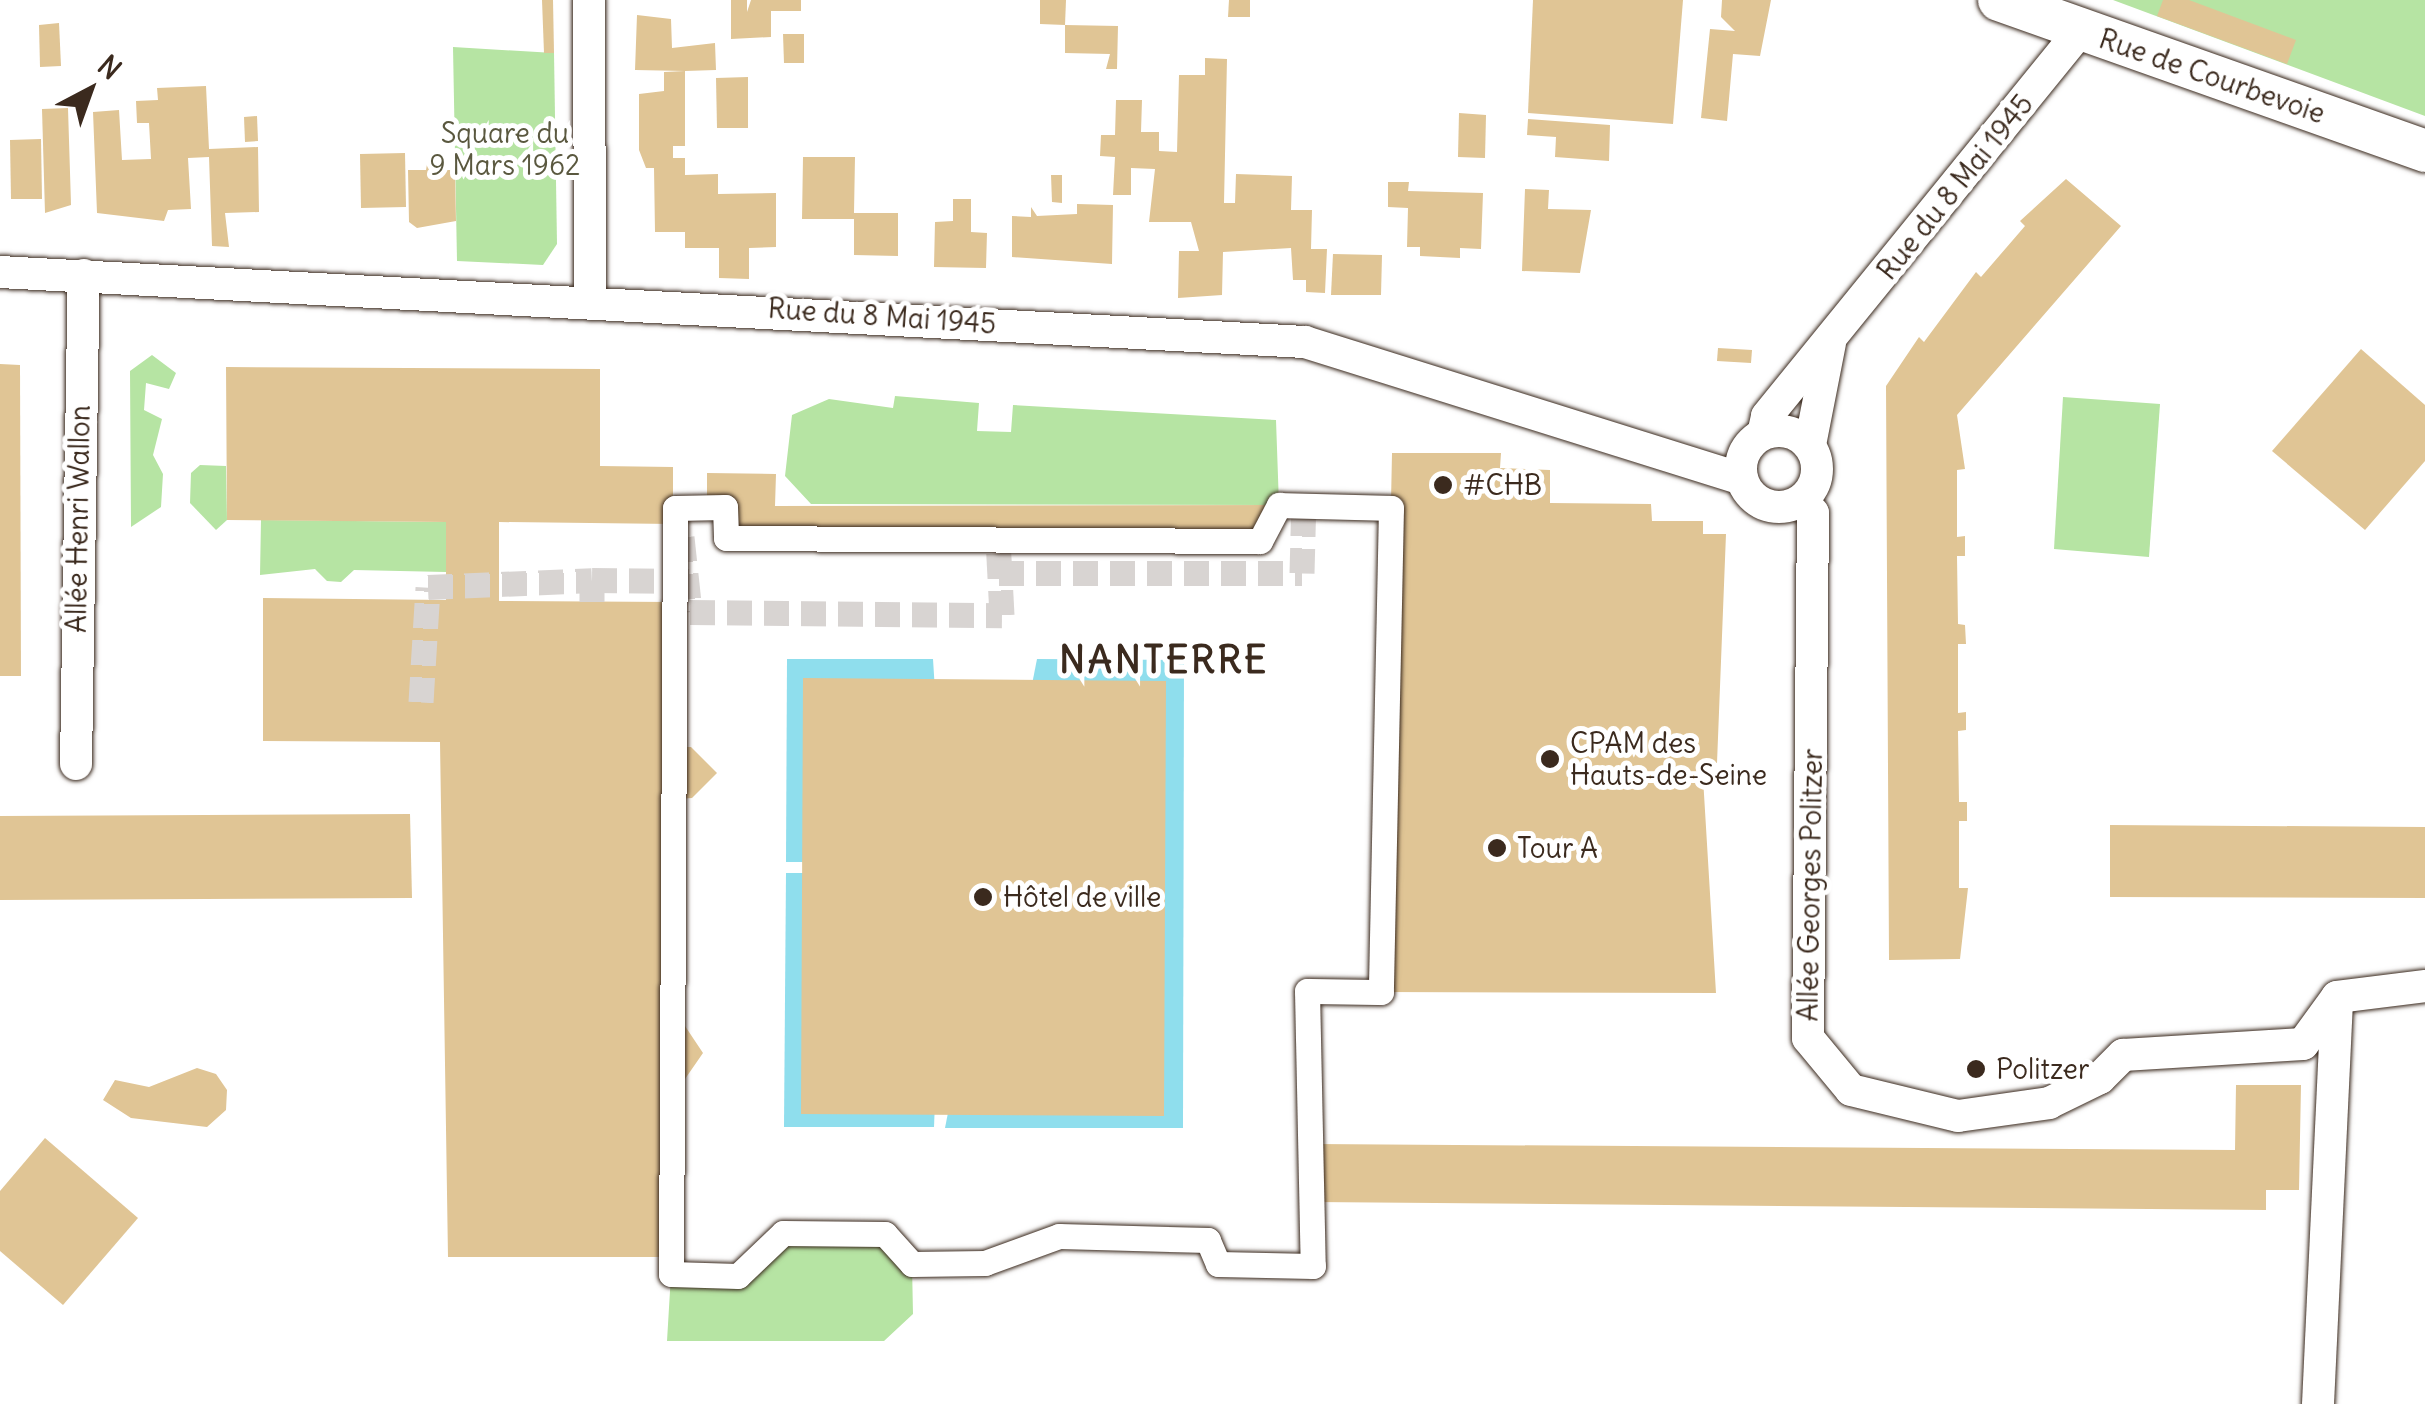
<!DOCTYPE html>
<meta charset="utf-8">
<style>
body{margin:0}
#map{position:relative;width:2425px;height:1404px;overflow:hidden;background:#fff;font-family:Delius,sans-serif}
div>[style]{position:absolute}
[style*='--x']{left:calc(var(--x)*1px);top:calc(var(--y)*1px);width:calc(var(--w)*1px);rotate:calc(var(--a)*1deg)}
.green>*{inset:0;background:#b6e4a3}
.water>*{inset:0;background:#8fdeed}
.building>*{inset:0;background:#e0c595}
.pedestrian-tunnel>*{height:25px;margin-top:-12.5px;transform-origin:0;background:repeating-linear-gradient(90deg,#d8d4d2 0 25px,transparent 0 37px)}
.roads{filter:drop-shadow(0 0 2px #3b2a1e) drop-shadow(0 0 2px #3b2a1e)}
.pedestrian>*{height:25px;margin:-12.5px;padding:0 12.5px;transform-origin:12.5px;border-radius:12.5px;background:#fff}
.minor>*{height:32px;margin:-16px;padding:0 16px;transform-origin:16px;border-radius:16px;background:#fff}
.minor>.ring{margin:-16px;padding:0;box-sizing:content-box;background:none;border:32px solid #fff;border-radius:50%}
.tertiary>*{height:42px;margin:-21px;padding:0 21px;transform-origin:21px;border-radius:21px;background:#fff}
.dots>*{width:28px;height:28px;translate:-50% -50%;box-sizing:border-box;border:5px solid #fff;border-radius:50%}
span{translate:-50% -50%;white-space:nowrap;text-align:center;line-height:1.15;-webkit-text-stroke:10px #fff;paint-order:stroke}
.street-label{font-size:28px;color:#3b2a1e}
.park-label{font-size:28px;color:#5a583f}
.poi-label{font-size:28px;color:#3b2a1e}
.left{translate:0 -50%;text-align:left}
.district-label{font-size:38px;color:#3b2a1e;font-weight:700;letter-spacing:2.5px}
.north{position:absolute;left:40px;top:40px;width:100px;height:100px;-webkit-text-stroke:8px #fff;paint-order:stroke;rotate:41deg;font-size:28px;font-weight:700;line-height:40px;text-align:center;color:#3b2a1e}
.north::after{content:'';display:block;margin:auto;width:35px;height:45px;background:#3b2a1e;clip-path:polygon(50% 0,100% 100%,50% 72%,0 100%)}
</style>
<div id="map">
<div class="green">
<div style="clip-path:polygon(2113px 0,2425px 0,2425px 116px)"></div>
<div style="clip-path:polygon(453px 47px,554px 53px,557px 244px,543px 265px,457px 261px)"></div>
<div style="clip-path:polygon(152px 355px,176px 373px,169px 389px,146px 383px,144px 410px,162px 419px,153px 455px,163px 474px,161px 507px,131px 527px,130px 371px)"></div>
<div style="clip-path:polygon(895px 396px,979px 403px,977px 431px,1011px 432px,1013px 405px,1276px 420px,1279px 505px,811px 504px,785px 476px,792px 415px,829px 399px,893px 408px)"></div>
<div style="clip-path:polygon(2063px 397px,2160px 404px,2149px 557px,2054px 549px)"></div>
<div style="clip-path:polygon(200px 465px,226px 466px,227px 520px,216px 530px,190px 503px,191px 473px)"></div>
<div style="clip-path:polygon(261px 520px,446px 522px,446px 572px,354px 570px,341px 582px,327px 581px,315px 569px,260px 575px)"></div>
<div style="clip-path:polygon(783px 1233px,885px 1234px,912px 1264px,913px 1314px,884px 1341px,667px 1341px,671px 1274px,738px 1276px)"></div>
</div>
<div class="water">
<div style="clip-path:polygon(787px 659px,933px 659px,935px 691px,811px 862px,786px 862px)"></div>
<div style="clip-path:polygon(1037px 659px,1184px 660px,1183px 1128px,945px 1128px)"></div>
<div style="clip-path:polygon(786px 873px,811px 873px,935px 1102px,934px 1127px,784px 1127px)"></div>
</div>
<div class="building">
<div style="clip-path:polygon(542px 0,553px 0,554px 53px,544px 53px)"></div>
<div style="clip-path:polygon(731px 0,747px 0,747px 12px,751px 0,801px 0,801px 11px,771px 11px,771px 37px,731px 39px)"></div>
<div style="clip-path:polygon(1040px 0,1066px 0,1065px 25px,1040px 24px)"></div>
<div style="clip-path:polygon(1229px 0,1250px 0,1250px 17px,1228px 17px)"></div>
<div style="clip-path:polygon(1533px 0,1683px 0,1673px 124px,1528px 113px)"></div>
<div style="clip-path:polygon(1722px 0,1771px 0,1760px 56px,1733px 54px,1727px 121px,1701px 118px,1710px 29px,1735px 31px,1721px 17px)"></div>
<div style="clip-path:polygon(2163px 0,2189px 0,2296px 40px,2287px 64px,2157px 16px)"></div>
<div style="clip-path:polygon(637px 15px,671px 19px,672px 48px,715px 43px,716px 70px,685px 71px,685px 146px,673px 146px,673px 158px,685px 158px,685px 175px,718px 174px,718px 194px,776px 193px,776px 247px,749px 248px,749px 279px,719px 278px,719px 248px,685px 248px,685px 232px,655px 232px,654px 168px,646px 168px,639px 150px,639px 94px,664px 91px,664px 72px,685px 71px,635px 70px)"></div>
<div style="clip-path:polygon(59px 23px,61px 66px,40px 67px,39px 25px)"></div>
<div style="clip-path:polygon(1065px 25px,1118px 26px,1117px 69px,1106px 69px,1110px 54px,1065px 53px)"></div>
<div style="clip-path:polygon(783px 34px,804px 34px,804px 63px,784px 63px)"></div>
<div style="clip-path:polygon(1205px 58px,1227px 59px,1224px 203px,1235px 203px,1236px 174px,1292px 176px,1291px 210px,1312px 210px,1311px 249px,1327px 249px,1325px 293px,1306px 292px,1306px 280px,1293px 280px,1291px 248px,1223px 252px,1222px 295px,1178px 298px,1179px 251px,1199px 251px,1191px 222px,1149px 222px,1155px 169px,1131px 168px,1131px 195px,1113px 195px,1115px 157px,1100px 156px,1101px 135px,1115px 135px,1116px 100px,1142px 100px,1141px 132px,1159px 132px,1159px 151px,1177px 152px,1179px 75px,1205px 75px)"></div>
<div style="clip-path:polygon(748px 77px,748px 128px,717px 128px,716px 78px)"></div>
<div style="clip-path:polygon(206px 86px,209px 149px,258px 147px,259px 212px,225px 213px,229px 247px,212px 246px,209px 157px,188px 158px,191px 209px,168px 210px,164px 221px,97px 213px,93px 112px,119px 110px,122px 160px,151px 159px,149px 123px,137px 123px,136px 101px,158px 100px,157px 88px)"></div>
<div style="clip-path:polygon(68px 108px,71px 205px,45px 213px,42px 109px)"></div>
<div style="clip-path:polygon(1459px 113px,1486px 115px,1485px 158px,1458px 157px)"></div>
<div style="clip-path:polygon(257px 116px,258px 141px,245px 142px,244px 117px)"></div>
<div style="clip-path:polygon(1528px 119px,1610px 125px,1609px 161px,1555px 157px,1556px 137px,1527px 135px)"></div>
<div style="clip-path:polygon(41px 139px,42px 199px,11px 199px,10px 140px)"></div>
<div style="clip-path:polygon(405px 153px,406px 207px,361px 208px,360px 154px)"></div>
<div style="clip-path:polygon(803px 157px,855px 157px,854px 213px,898px 213px,898px 256px,854px 255px,854px 219px,802px 219px)"></div>
<div style="clip-path:polygon(428px 158px,439px 160px,439px 170px,455px 170px,456px 221px,417px 228px,409px 222px,408px 170px,426px 170px)"></div>
<div style="clip-path:polygon(1051px 175px,1062px 175px,1062px 203px,1052px 202px)"></div>
<div style="clip-path:polygon(2066px 179px,2121px 226px,1957px 415px,1965px 469px,1957px 470px,1957px 537px,1965px 536px,1965px 556px,1957px 556px,1958px 624px,1965px 625px,1966px 644px,1958px 644px,1958px 713px,1966px 712px,1966px 730px,1958px 731px,1959px 802px,1967px 802px,1967px 821px,1959px 821px,1959px 888px,1968px 888px,1960px 959px,1889px 960px,1886px 386px,1919px 337px,1924px 342px,1976px 272px,1981px 277px,2025px 226px,2020px 221px)"></div>
<div style="clip-path:polygon(1388px 182px,1409px 182px,1408px 191px,1483px 193px,1481px 249px,1460px 248px,1460px 258px,1420px 256px,1420px 247px,1407px 247px,1408px 208px,1388px 207px)"></div>
<div style="clip-path:polygon(1525px 189px,1549px 190px,1548px 209px,1591px 210px,1580px 273px,1522px 271px)"></div>
<div style="clip-path:polygon(953px 199px,971px 199px,971px 232px,987px 233px,986px 268px,934px 267px,935px 222px,953px 221px)"></div>
<div style="clip-path:polygon(1077px 204px,1113px 205px,1112px 264px,1012px 257px,1012px 216px,1031px 217px,1031px 207px,1037px 216px,1077px 214px)"></div>
<div style="clip-path:polygon(1333px 254px,1382px 255px,1381px 295px,1331px 295px)"></div>
<div style="clip-path:polygon(1718px 348px,1752px 350px,1751px 363px,1717px 361px)"></div>
<div style="clip-path:polygon(2361px 349px,2425px 405px,2425px 461px,2365px 530px,2272px 451px)"></div>
<div style="clip-path:polygon(0 364px,20px 365px,21px 676px,0 676px)"></div>
<div style="clip-path:polygon(226px 367px,600px 369px,600px 466px,673px 467px,673px 524px,499px 522px,499px 601px,672px 602px,671px 1027px,685px 1026px,703px 1053px,685px 1079px,670px 1079px,669px 1257px,448px 1257px,440px 742px,263px 741px,263px 598px,446px 600px,446px 522px,227px 520px)"></div>
<div style="clip-path:polygon(1392px 453px,1501px 453px,1500px 468px,1550px 470px,1550px 503px,1651px 504px,1652px 521px,1703px 521px,1703px 534px,1726px 534px,1717px 763px,1702px 761px,1716px 993px,1381px 992px)"></div>
<div style="clip-path:polygon(707px 473px,776px 474px,775px 506px,1279px 505px,1260px 541px,726px 538px,707px 507px)"></div>
<div style="clip-path:polygon(803px 678px,1166px 681px,1164px 1116px,801px 1114px)"></div>
<div style="clip-path:polygon(677px 747px,691px 747px,717px 773px,692px 798px,678px 799px)"></div>
<div style="clip-path:polygon(410px 814px,412px 898px,0 900px,0 816px)"></div>
<div style="clip-path:polygon(2110px 825px,2425px 827px,2425px 898px,2110px 897px)"></div>
<div style="clip-path:polygon(197px 1068px,216px 1074px,227px 1090px,226px 1110px,207px 1127px,131px 1118px,103px 1100px,115px 1080px,149px 1087px)"></div>
<div style="clip-path:polygon(2236px 1085px,2301px 1085px,2299px 1190px,2266px 1190px,2266px 1210px,1314px 1202px,1314px 1144px,2235px 1150px)"></div>
<div style="clip-path:polygon(45px 1138px,138px 1218px,63px 1305px,0 1251px,0 1191px)"></div>
</div>
<div class="pedestrian-tunnel">
<div style="--x:682;--y:537;--w:75;--a:83.9"></div>
<div style="--x:690;--y:612;--w:312;--a:0.6"></div>
<div style="--x:1002;--y:615;--w:76;--a:-93"></div>
<div style="--x:999;--y:573;--w:303;--a:0"></div>
<div style="--x:1302;--y:573;--w:78;--a:-88.5"></div>
<div style="--x:592;--y:602;--w:22;--a:-90"></div>
<div style="--x:592;--y:580;--w:97;--a:0.6"></div>
<div style="--x:421;--y:702;--w:115;--a:-86.5"></div>
<div style="--x:428;--y:587;--w:164;--a:-2.4"></div>
</div>
<div class="roads">
<div class="pedestrian">
<div style="--x:1279;--y:505;--w:112;--a:1.5"></div>
<div style="--x:1391;--y:508;--w:484;--a:91.2"></div>
<div style="--x:1381;--y:992;--w:74;--a:-179.2"></div>
<div style="--x:1307;--y:991;--w:275;--a:88.8"></div>
<div style="--x:1313;--y:1266;--w:95;--a:-178.8"></div>
<div style="--x:1218;--y:1264;--w:26;--a:-113"></div>
<div style="--x:1208;--y:1240;--w:149;--a:-178.5"></div>
<div style="--x:1059;--y:1236;--w:79;--a:160"></div>
<div style="--x:985;--y:1263;--w:73;--a:179.2"></div>
<div style="--x:912;--y:1264;--w:40;--a:-132"></div>
<div style="--x:885;--y:1234;--w:102;--a:-179.4"></div>
<div style="--x:783;--y:1233;--w:62;--a:136.3"></div>
<div style="--x:738;--y:1276;--w:67;--a:-178.3"></div>
<div style="--x:671;--y:1274;--w:766;--a:-89.7"></div>
<div style="--x:675;--y:508;--w:50;--a:-1.1"></div>
<div style="--x:725;--y:507;--w:31;--a:88"></div>
<div style="--x:726;--y:538;--w:534;--a:0.32"></div>
<div style="--x:1260;--y:541;--w:41;--a:-62.2"></div>
</div>
<div class="minor">
<div style="--x:589;--y:0;--w:301;--a:89.8"></div>
<div style="--x:0;--y:272;--w:1307;--a:3.07"></div>
<div style="--x:1305;--y:342;--w:458;--a:17.4"></div>
<div class="ring" style="left:1741px;top:431px;width:44px;height:44px"></div>
<div style="--x:1763;--y:434;--w:18;--a:-77"></div>
<div style="--x:1767;--y:416;--w:498;--a:-50.9"></div>
<div style="--x:1810;--y:445;--w:104;--a:-78.9"></div>
<div style="--x:1802;--y:500;--w:17;--a:50"></div>
<div style="--x:1813;--y:513;--w:525;--a:90.55"></div>
<div style="--x:1808;--y:1038;--w:67;--a:50.4"></div>
<div style="--x:1851;--y:1090;--w:110;--a:13.7"></div>
<div style="--x:1958;--y:1116;--w:92;--a:-8.1"></div>
<div style="--x:2049;--y:1103;--w:57;--a:-26.1"></div>
<div style="--x:2100;--y:1078;--w:33;--a:-45"></div>
<div style="--x:2123;--y:1055;--w:180;--a:-3.5"></div>
<div style="--x:2303;--y:1044;--w:58;--a:-54.1"></div>
<div style="--x:2337;--y:997;--w:89;--a:-7.1"></div>
<div style="--x:76;--y:764;--w:489;--a:-89.1"></div>
<div style="--x:2318;--y:1404;--w:407;--a:-87.3"></div>
</div>
<div class="tertiary">
<div style="--x:1999;--y:0;--w:452;--a:19.5"></div>
</div>
</div>
<div class="dots">
<div style="left:1443px;top:485px;background:#3b2a1e"></div>
<div style="left:1550px;top:759px;background:#3b2a1e"></div>
<div style="left:1497px;top:848px;background:#3b2a1e"></div>
<div style="left:983px;top:897px;background:#3b2a1e"></div>
<div style="left:1976px;top:1069px;background:#3b2a1e"></div>
</div>
<div class="street-label">
<span style="left:2212px;top:76px;rotate:19deg">Rue de Courbevoie</span>
<span style="left:1955px;top:187px;rotate:-51deg">Rue du 8 Mai 1945</span>
<span style="left:882px;top:316px;rotate:4deg">Rue du 8 Mai 1945</span>
<span style="left:78px;top:519px;rotate:-89deg">Allée Henri Wallon</span>
<span style="left:1810px;top:885px;rotate:-89deg">Allée Georges Politzer</span>
</div>
<div class="park-label">
<span style="left:505px;top:149px">Square du<br>9 Mars 1962</span>
</div>
<div class="poi-label">
<span class="left" style="left:1463px;top:485px">#CHB</span>
<span class="left" style="left:1570px;top:759px">CPAM des<br>Hauts-de-Seine</span>
<span class="left" style="left:1517px;top:848px">Tour A</span>
<span class="left" style="left:1003px;top:897px">Hôtel de ville</span>
<span class="left" style="left:1996px;top:1069px">Politzer</span>
</div>
<div class="district-label">
<span style="left:1164px;top:660px">NANTERRE</span>
</div>
<div class="north">N</div>
</div>
